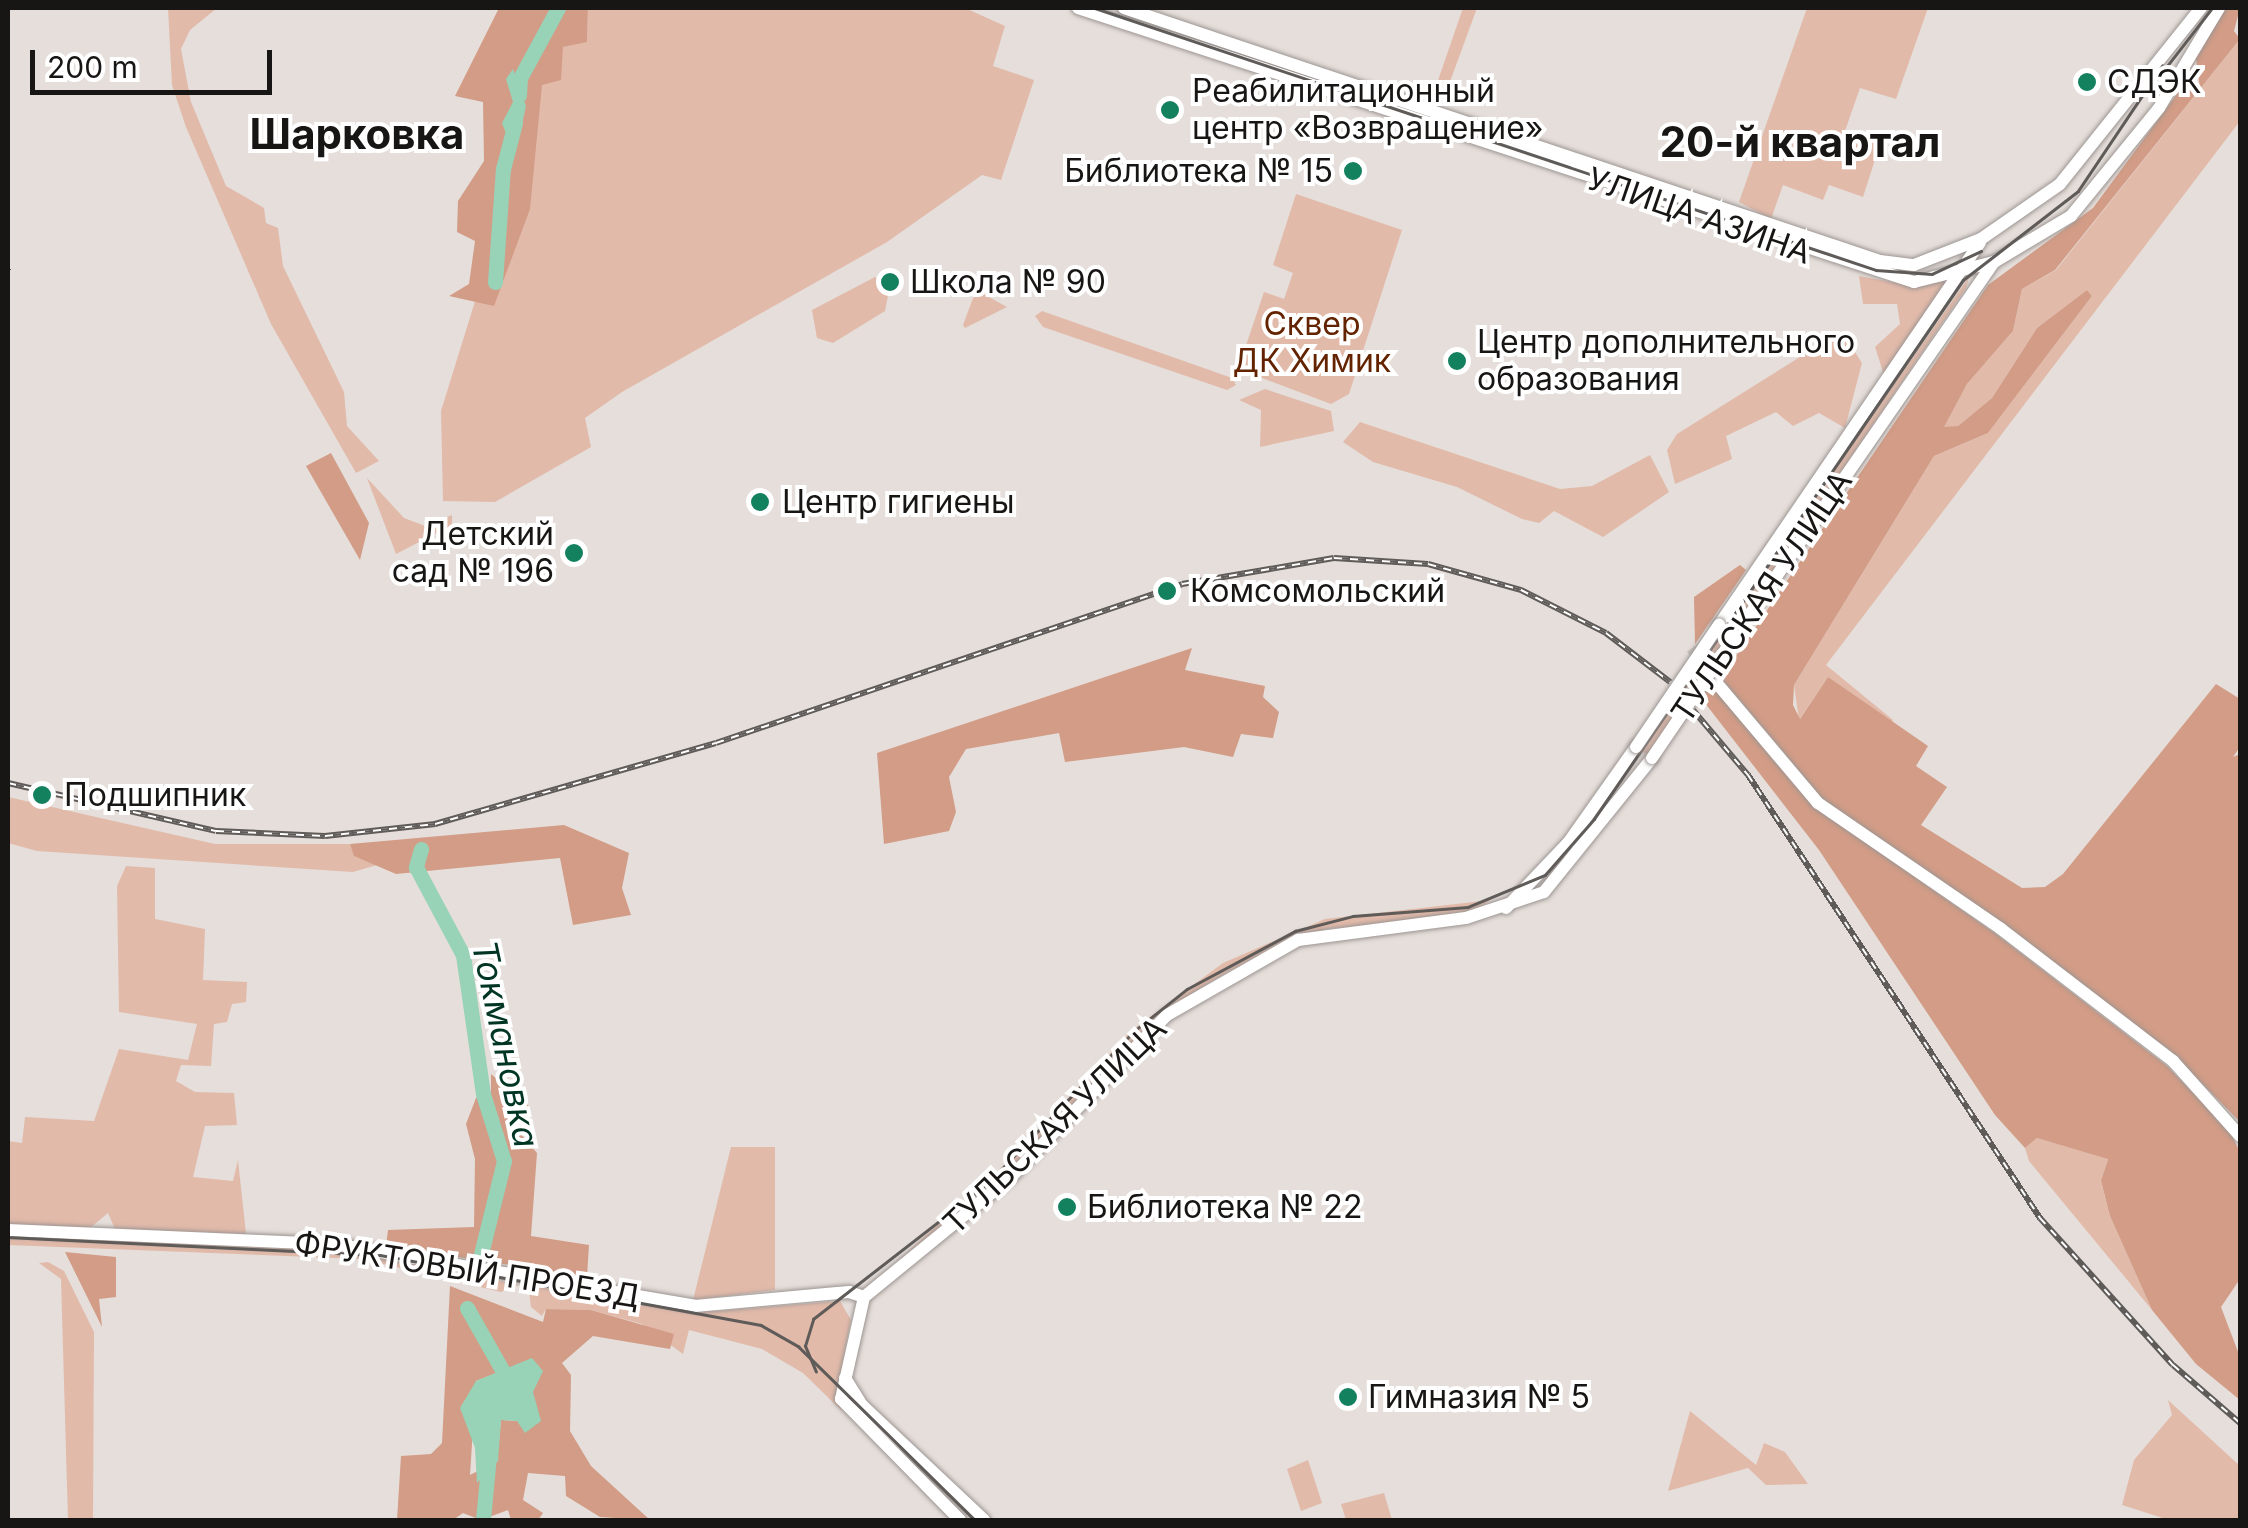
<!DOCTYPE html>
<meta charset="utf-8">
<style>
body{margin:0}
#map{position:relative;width:2248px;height:1528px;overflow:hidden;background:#e5deda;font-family:Inter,sans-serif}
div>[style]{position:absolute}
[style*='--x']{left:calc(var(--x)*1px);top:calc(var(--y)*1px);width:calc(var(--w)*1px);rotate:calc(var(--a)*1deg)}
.green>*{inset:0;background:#e2baaa}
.forest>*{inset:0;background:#d29c86}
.water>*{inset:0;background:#98d3b8}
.river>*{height:15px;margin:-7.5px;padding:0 7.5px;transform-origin:7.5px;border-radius:7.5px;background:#98d3b8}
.secondary-tunnel>*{height:12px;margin-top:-6px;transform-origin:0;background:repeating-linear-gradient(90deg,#c6c0bc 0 12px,transparent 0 18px)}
.roads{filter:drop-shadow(0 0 2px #9c9592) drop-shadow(0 0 2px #9c9592)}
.secondary>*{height:12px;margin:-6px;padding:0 6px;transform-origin:6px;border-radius:6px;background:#fff}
.tram>*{height:2.5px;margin:-1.25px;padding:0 1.25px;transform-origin:1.25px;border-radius:1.25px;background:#5f5b59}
.rail>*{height:6px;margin-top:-3px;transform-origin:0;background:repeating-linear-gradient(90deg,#fff 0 8px,#5f5b59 0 16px);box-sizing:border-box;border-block:2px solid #5f5b59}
.bridges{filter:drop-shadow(0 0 2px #9c9592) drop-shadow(0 0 2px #9c9592)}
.secondary-bridge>*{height:12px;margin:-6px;padding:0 6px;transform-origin:6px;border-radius:6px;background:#fff}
.dots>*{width:28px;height:28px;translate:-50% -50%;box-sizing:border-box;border:5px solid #fff;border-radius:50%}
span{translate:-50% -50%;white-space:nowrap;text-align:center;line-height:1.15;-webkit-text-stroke:8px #fff;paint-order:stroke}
.poi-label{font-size:32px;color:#181615}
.left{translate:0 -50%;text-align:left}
.right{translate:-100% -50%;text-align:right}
.street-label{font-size:32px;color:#181615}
.park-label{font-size:32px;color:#632300}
.water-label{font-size:35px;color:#003523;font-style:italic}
.district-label{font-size:42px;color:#181615;font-weight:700}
.frame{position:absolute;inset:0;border:10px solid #181615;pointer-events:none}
.scale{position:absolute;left:30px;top:50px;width:242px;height:45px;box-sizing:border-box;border:5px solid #181615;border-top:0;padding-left:12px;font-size:30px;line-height:35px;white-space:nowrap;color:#181615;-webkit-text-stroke:8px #fff;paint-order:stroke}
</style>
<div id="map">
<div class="green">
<div style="clip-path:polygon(168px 8px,217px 8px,190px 30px,181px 49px,191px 102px,226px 186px,264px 208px,266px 223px,278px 228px,283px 266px,344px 392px,347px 426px,379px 461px,356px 473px,271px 324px,186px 127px,172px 85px)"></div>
<div style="clip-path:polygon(588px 8px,965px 8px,1005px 26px,993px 66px,1034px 80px,1001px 180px,982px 175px,887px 242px,622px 392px,585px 418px,591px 447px,495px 502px,443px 501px,441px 411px,542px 85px,563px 47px,587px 41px)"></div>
<div style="clip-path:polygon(1463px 8px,1477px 8px,1444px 98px,1434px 92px)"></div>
<div style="clip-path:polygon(1807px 8px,1928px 8px,1896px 99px,1860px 88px,1845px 131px,1880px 144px,1863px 197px,1829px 185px,1823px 200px,1783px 185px,1771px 219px,1739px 202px)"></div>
<div style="clip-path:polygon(2240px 39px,2240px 121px,1826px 665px,1893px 720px,1890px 726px,1828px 677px,1799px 720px,1794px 685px,1934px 456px,1988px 433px,2092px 296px,2087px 290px,2037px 328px,1992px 398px,1958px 426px,1943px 428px,1967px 384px,2013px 331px,2022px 289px,2056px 270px)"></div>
<div style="clip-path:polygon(1296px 194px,1402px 230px,1349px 394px,1331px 404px,1238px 369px,1264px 292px,1284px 299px,1293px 273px,1273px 265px)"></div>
<div style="clip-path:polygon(1859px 276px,1914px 286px,1948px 281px,1884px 375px,1875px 347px,1900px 324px,1897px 304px,1863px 304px)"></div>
<div style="clip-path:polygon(875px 277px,889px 290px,885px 311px,833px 343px,817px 338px,812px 310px)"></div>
<div style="clip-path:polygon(1969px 277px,1966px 288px,1648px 755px,1639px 750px)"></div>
<div style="clip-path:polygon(976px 290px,1007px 307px,965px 328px,963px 325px)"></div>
<div style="clip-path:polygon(1042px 311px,1232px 378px,1236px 385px,1227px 390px,1043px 327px,1035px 316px)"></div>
<div style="clip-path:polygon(1846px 338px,1862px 363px,1845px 428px,1819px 413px,1793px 426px,1776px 412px,1726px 436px,1732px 459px,1675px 484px,1667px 450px,1677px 434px,1819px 345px)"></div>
<div style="clip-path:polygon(1265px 389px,1331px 411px,1334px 431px,1260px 447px,1261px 410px,1239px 400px)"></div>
<div style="clip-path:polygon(1360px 422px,1560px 489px,1592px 486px,1650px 455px,1669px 492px,1603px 537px,1554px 511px,1539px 523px,1522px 519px,1457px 487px,1373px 462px,1343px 442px)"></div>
<div style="clip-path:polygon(367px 478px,404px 518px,425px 526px,452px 515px,452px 525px,396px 554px)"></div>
<div style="clip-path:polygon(8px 797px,215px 844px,350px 844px,355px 856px,384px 863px,353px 872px,37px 851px,8px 843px)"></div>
<div style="clip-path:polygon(126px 866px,155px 868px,155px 919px,205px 929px,203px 980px,247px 982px,246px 1002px,232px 1004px,227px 1022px,214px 1024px,211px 1066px,181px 1065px,176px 1081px,195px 1092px,234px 1093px,237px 1125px,205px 1126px,193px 1177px,233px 1181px,238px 1160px,246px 1234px,115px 1229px,108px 1213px,90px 1228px,8px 1225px,8px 1141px,22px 1143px,25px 1117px,94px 1121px,119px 1049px,188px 1060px,197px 1024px,119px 1012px,117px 886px)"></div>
<div style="clip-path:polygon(1491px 900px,1467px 915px,1326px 929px,1227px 972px,1190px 995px,1017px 1164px,896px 1262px,1012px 1158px,1131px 1031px,1223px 963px,1325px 919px)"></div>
<div style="clip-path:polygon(2037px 1138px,2108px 1158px,2101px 1182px,2110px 1216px,2152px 1310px,2029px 1161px,2025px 1148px)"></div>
<div style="clip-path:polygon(731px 1147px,775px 1147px,775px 1290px,693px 1300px)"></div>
<div style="clip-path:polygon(8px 1234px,361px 1250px,519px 1285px,501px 1292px,362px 1259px,8px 1245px)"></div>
<div style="clip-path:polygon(48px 1262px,64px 1271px,94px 1332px,93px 1520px,68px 1520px,61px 1279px,39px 1263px)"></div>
<div style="clip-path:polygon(528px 1283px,717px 1311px,840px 1301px,851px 1320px,836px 1396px,842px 1411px,803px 1373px,762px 1349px,689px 1330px,683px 1354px,642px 1324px,591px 1310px,546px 1309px,542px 1316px,531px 1307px)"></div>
<div style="clip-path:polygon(2168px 1400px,2240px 1466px,2240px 1520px,2169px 1520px,2122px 1505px,2134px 1460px,2172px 1415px)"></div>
<div style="clip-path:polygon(1690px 1411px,1756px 1465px,1764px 1443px,1785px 1452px,1808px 1484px,1766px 1485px,1748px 1468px,1668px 1491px)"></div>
<div style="clip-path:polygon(1308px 1460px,1322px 1503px,1301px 1511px,1287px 1469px)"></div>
<div style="clip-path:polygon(1384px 1493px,1392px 1520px,1346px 1520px,1341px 1504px)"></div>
</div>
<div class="forest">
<div style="clip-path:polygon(499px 8px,588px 8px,587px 42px,563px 47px,561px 80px,542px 85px,530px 209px,494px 306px,449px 296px,469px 284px,475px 241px,457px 232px,458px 201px,484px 161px,483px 102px,455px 96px)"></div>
<div style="clip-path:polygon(2225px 8px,2240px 8px,2234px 31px,2240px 39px,2055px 270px,2022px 289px,2013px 331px,1967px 384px,1944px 427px,1958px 426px,1992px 398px,2037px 328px,2087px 290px,2092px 296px,1988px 433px,1934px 456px,1794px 685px,1793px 705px,1800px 719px,1828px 677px,1928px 746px,1916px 766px,1947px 787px,1921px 825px,2022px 888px,2045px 887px,2063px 874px,2216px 684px,2240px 699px,2240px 747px,2233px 757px,2240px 754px,2240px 1122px,2176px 1057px,1822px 798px,1721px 678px,1988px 285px,2093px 208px,2185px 83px,2200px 88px,2195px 52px)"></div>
<div style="clip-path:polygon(331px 453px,369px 523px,360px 560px,306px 466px)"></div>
<div style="clip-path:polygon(1740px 565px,1746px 570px,1695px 644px,1694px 597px)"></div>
<div style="clip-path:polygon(1192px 648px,1185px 670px,1265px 686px,1263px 697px,1279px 712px,1273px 738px,1241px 734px,1233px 757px,1184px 747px,1065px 762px,1059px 733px,966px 749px,949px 777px,956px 812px,949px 831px,884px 844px,877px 753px)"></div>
<div style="clip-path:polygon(1711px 684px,1813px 806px,1996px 934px,2167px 1066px,2229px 1130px,2240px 1152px,2240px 1279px,2221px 1307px,2240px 1357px,2240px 1400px,2196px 1364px,2152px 1310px,2110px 1216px,2101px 1181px,2108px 1159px,2037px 1138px,2025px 1148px,1995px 1115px,1819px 850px,1701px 698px)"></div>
<div style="clip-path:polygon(564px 825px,629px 853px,622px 888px,631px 915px,573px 925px,560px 858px,396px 874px,354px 856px,350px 844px)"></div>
<div style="clip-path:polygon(491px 1074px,529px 1106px,530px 1120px,514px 1126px,537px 1153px,531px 1236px,589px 1245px,587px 1277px,386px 1246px,388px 1230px,474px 1227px,475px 1159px,466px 1124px,476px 1098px,491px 1092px)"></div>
<div style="clip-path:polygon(65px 1252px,116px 1257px,116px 1297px,99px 1299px,102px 1327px)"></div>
<div style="clip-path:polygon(evenodd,450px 1286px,543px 1322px,546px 1309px,591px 1310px,674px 1334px,670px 1349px,593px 1336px,562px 1363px,571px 1375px,570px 1431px,591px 1466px,650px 1520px,600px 1517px,566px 1496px,565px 1476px,528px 1473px,523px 1500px,543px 1513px,538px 1520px,511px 1520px,508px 1510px,481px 1520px,463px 1513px,453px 1520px,397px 1520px,401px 1456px,431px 1454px,442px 1443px,450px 1286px,532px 1359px,533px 1393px,517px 1421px,501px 1420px,497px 1461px,470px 1475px,476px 1381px,532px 1359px)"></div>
</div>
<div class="water">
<div style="clip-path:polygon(513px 69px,526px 106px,519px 138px,509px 141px,502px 123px,513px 102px,506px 79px)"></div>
<div style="clip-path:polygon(532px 1358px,543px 1371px,533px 1392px,541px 1421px,525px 1433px,517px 1421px,501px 1420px,498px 1461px,477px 1483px,475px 1448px,460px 1408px,476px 1381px)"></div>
</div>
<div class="river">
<div style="--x:519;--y:95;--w:17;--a:-87"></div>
<div style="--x:520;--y:78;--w:80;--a:-61.5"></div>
<div style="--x:495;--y:282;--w:113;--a:-86"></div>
<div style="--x:503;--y:169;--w:48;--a:-75.4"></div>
<div style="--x:421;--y:849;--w:19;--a:106"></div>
<div style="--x:416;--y:867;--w:100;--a:61.9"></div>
<div style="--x:463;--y:955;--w:140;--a:81.8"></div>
<div style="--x:483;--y:1094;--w:70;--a:72.6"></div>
<div style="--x:504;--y:1161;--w:100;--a:103.9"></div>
<div style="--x:467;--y:1308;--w:75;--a:60.4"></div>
<div style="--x:504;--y:1373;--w:17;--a:111"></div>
<div style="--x:483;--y:1520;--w:65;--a:-84.7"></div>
</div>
<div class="secondary-tunnel">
<div style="--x:1692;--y:648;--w:39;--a:55"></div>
</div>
<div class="roads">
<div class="secondary">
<div style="--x:1078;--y:8;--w:880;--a:18.15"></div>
<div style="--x:1914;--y:282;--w:82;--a:-14"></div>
<div style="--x:1994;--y:262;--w:90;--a:-30.9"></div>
<div style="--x:2071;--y:216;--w:139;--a:-50.8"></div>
<div style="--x:2159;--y:108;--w:117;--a:-59"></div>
<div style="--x:1124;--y:8;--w:797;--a:18.5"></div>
<div style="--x:1880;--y:261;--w:34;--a:7"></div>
<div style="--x:1914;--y:265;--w:72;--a:-21.2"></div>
<div style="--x:1981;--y:239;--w:96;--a:-34.8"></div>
<div style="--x:2060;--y:184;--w:226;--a:-51.3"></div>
<div style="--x:1719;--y:625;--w:463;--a:-55.7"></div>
<div style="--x:1735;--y:636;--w:455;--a:-55.3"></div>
<div style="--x:1714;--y:680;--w:161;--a:49.8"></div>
<div style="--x:1818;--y:803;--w:222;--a:34.5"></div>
<div style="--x:2001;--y:929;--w:217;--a:37.5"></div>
<div style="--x:2173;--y:1061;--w:101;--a:48.2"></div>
<div style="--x:1506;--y:908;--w:90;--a:-46.4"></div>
<div style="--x:1568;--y:843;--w:118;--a:-54.7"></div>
<div style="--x:8;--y:1230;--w:326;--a:2.5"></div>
<div style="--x:334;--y:1244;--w:366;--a:9.7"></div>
<div style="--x:695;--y:1306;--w:155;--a:-5.2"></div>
<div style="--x:849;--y:1292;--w:16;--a:18"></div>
<div style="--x:845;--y:1378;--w:32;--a:58"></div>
<div style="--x:862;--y:1405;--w:168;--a:43.3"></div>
<div style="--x:960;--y:1520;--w:170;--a:-134.5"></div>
<div style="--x:841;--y:1399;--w:105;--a:-77.3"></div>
<div style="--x:864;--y:1297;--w:190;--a:-39.2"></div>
<div style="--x:1011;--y:1177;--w:225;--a:-46.1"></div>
<div style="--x:1167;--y:1015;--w:151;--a:-29.8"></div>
<div style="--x:1298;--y:940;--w:169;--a:-7.5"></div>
<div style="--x:1466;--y:918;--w:82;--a:-18.4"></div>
<div style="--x:1544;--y:892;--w:172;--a:-51.1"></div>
</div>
</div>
<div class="tram">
<div style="--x:1095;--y:8;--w:824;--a:18.54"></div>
<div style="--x:1876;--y:270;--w:56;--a:4.1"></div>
<div style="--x:1932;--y:274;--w:54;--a:-25.1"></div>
<div style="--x:2157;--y:79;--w:90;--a:-52.2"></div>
<div style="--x:8;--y:1237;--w:372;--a:2.8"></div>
<div style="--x:380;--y:1255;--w:387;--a:10.4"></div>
<div style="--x:761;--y:1325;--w:43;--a:29.6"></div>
<div style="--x:798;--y:1346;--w:248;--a:44.5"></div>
<div style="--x:816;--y:1372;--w:28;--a:-113"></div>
<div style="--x:805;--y:1346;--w:28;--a:-73"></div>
<div style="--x:813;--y:1319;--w:219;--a:-37.8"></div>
<div style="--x:986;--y:1185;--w:212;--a:-46.1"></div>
<div style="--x:1133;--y:1032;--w:69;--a:-38.5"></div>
<div style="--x:1187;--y:989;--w:123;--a:-28.2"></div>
<div style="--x:1295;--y:931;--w:60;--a:-14.5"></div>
<div style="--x:1353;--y:916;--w:115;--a:-4.5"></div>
<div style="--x:1468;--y:907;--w:83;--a:-22.6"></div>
<div style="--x:1545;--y:875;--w:74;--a:-48.8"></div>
<div style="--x:1594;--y:819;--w:653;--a:-55.6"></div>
<div style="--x:1963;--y:280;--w:145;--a:-37.7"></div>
<div style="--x:2078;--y:191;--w:151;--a:-56.1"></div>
</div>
<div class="rail">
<div style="--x:8;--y:270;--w:1;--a:-90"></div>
<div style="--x:1693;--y:710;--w:85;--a:49.8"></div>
<div style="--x:1748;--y:775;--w:531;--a:56.61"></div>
<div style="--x:2040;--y:1218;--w:198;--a:47.9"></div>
<div style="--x:2173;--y:1365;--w:89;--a:40.9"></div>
<div style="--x:8;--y:783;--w:213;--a:13"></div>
<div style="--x:216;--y:831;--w:109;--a:2.6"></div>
<div style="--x:325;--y:836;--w:111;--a:-6.2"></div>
<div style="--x:435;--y:824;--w:292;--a:-16.1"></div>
<div style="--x:716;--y:743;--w:492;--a:-18.8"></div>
<div style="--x:1182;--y:584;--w:154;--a:-9.7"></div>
<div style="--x:1334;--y:558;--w:94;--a:3.7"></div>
<div style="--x:1428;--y:564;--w:97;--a:15.6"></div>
<div style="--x:1521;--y:590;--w:95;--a:26.8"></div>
<div style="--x:1606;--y:633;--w:81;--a:37.4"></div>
</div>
<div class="bridges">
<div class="secondary-bridge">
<div style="--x:1636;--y:747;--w:148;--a:-55.8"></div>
<div style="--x:1652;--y:758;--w:148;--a:-55.8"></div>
</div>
</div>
<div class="dots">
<div style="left:2087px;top:82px;background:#14815e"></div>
<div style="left:1170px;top:110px;background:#14815e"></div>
<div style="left:1353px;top:171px;background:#14815e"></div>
<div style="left:890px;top:282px;background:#14815e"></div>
<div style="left:1457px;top:361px;background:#14815e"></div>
<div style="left:760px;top:502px;background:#14815e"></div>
<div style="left:574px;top:553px;background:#14815e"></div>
<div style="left:1167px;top:591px;background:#14815e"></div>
<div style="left:42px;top:795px;background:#14815e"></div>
<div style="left:1067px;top:1207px;background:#14815e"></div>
<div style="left:1348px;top:1397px;background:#14815e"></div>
</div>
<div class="poi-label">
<span class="left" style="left:2107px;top:82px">СДЭК</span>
<span class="left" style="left:1192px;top:110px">Реабилитационный<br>центр «Возвращение»</span>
<span class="right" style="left:1333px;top:171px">Библиотека № 15</span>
<span class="left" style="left:910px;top:282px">Школа № 90</span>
<span class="left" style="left:1477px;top:361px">Центр дополнительного<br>образования</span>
<span class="left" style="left:782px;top:502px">Центр гигиены</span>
<span class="right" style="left:554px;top:553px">Детский<br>сад № 196</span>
<span class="left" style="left:1190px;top:591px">Комсомольский</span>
<span class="left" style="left:64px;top:795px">Подшипник</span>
<span class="left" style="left:1087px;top:1207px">Библиотека № 22</span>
<span class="left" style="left:1368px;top:1397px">Гимназия № 5</span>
</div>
<div class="street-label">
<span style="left:1699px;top:216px;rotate:19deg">УЛИЦА АЗИНА</span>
<span style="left:1762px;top:597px;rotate:-56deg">ТУЛЬСКАЯ УЛИЦА</span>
<span style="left:1055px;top:1126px;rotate:-44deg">ТУЛЬСКАЯ УЛИЦА</span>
<span style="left:467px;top:1270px;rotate:9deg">ФРУКТОВЫЙ ПРОЕЗД</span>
</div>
<div class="park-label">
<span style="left:1312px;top:343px">Сквер<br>ДК Химик</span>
</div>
<div class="water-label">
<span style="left:506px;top:1044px;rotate:78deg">Токмановка</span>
</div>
<div class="district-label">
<span style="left:357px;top:134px">Шарковка</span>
<span style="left:1800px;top:142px">20-й квартал</span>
</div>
<div class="frame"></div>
<div class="scale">200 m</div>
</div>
